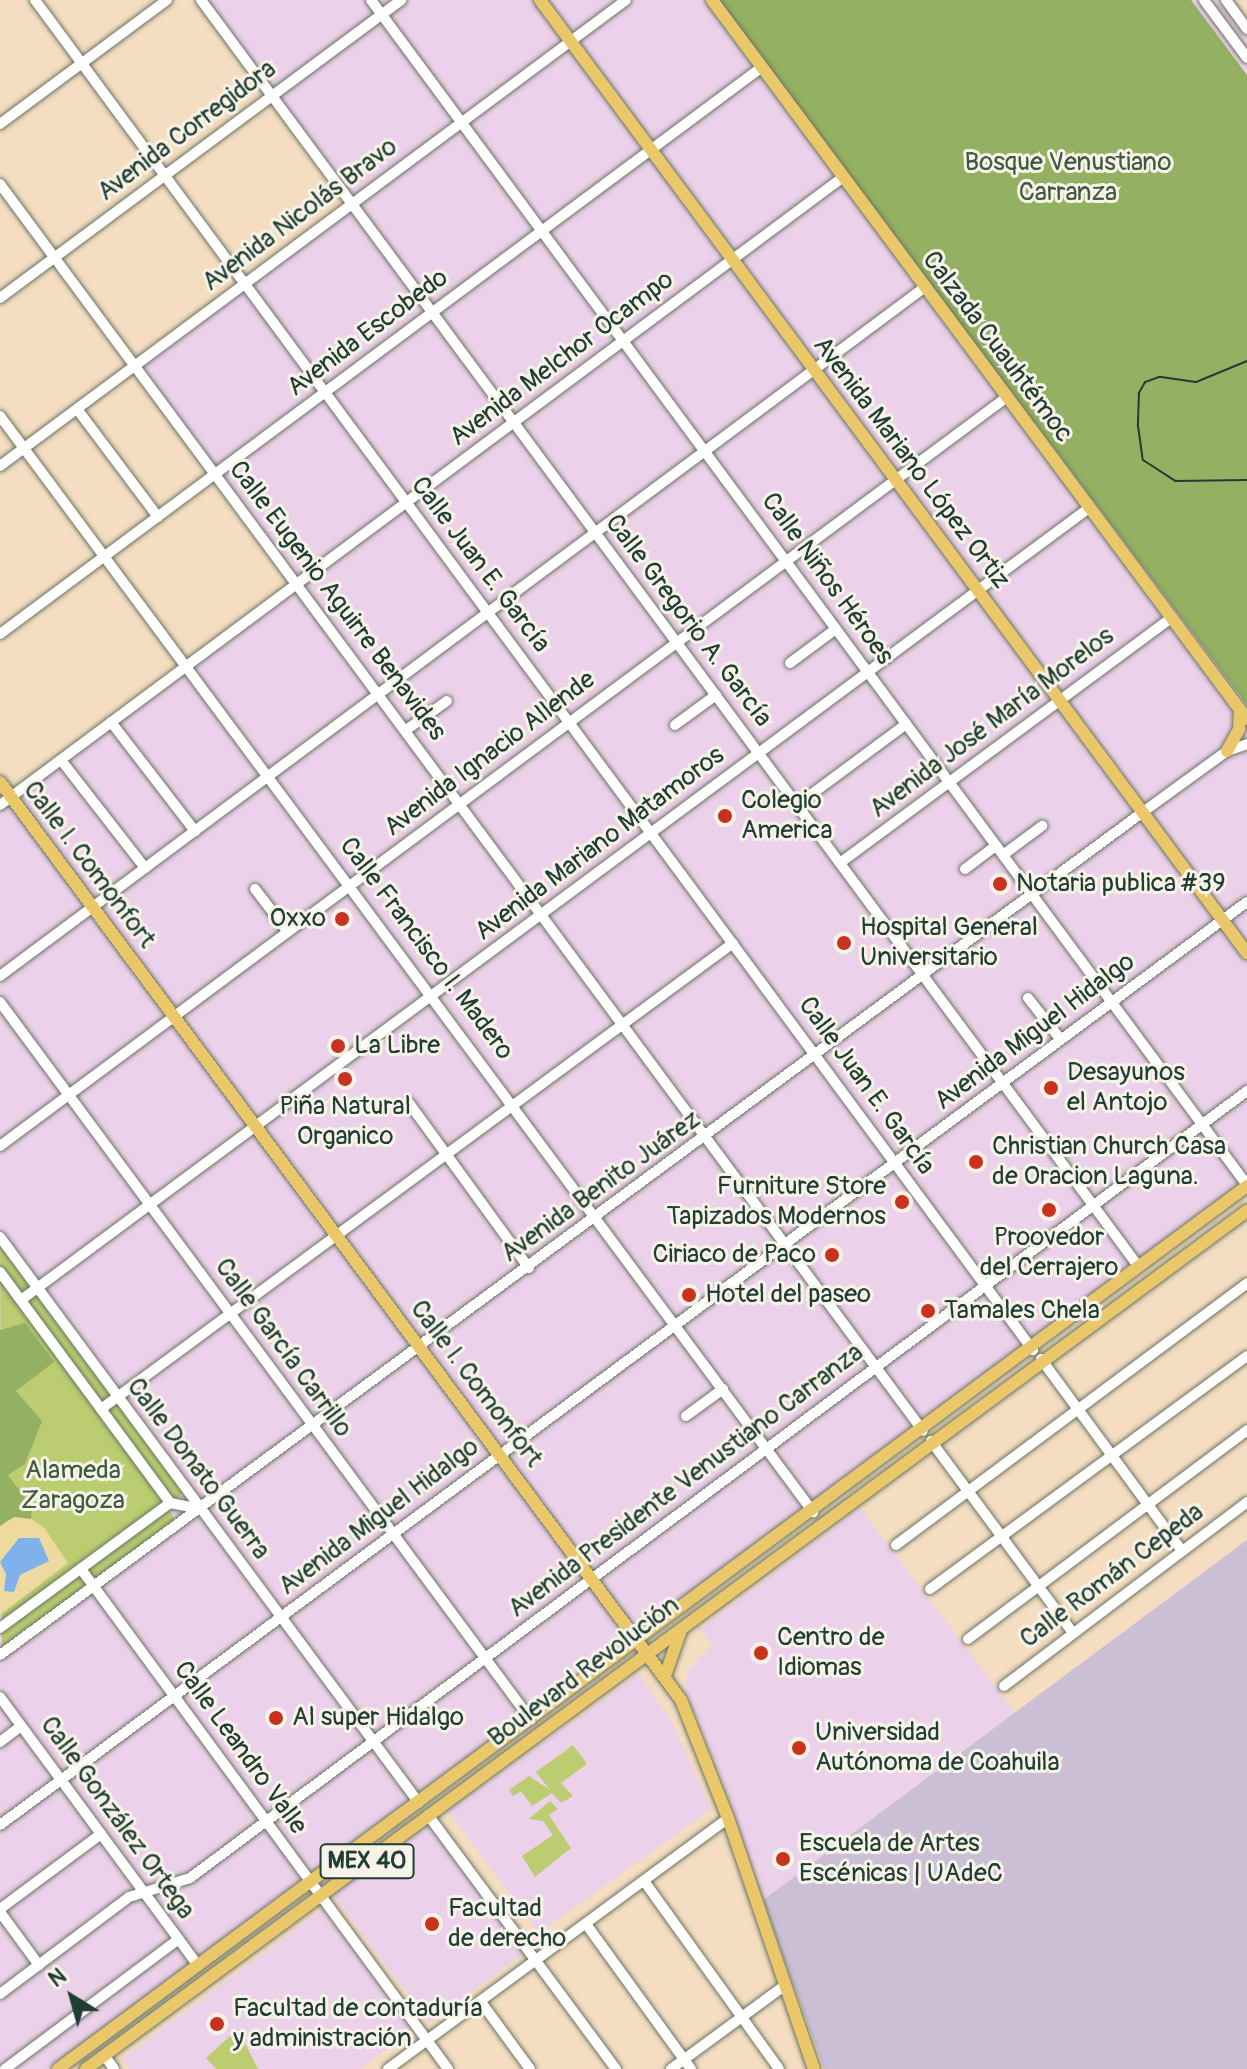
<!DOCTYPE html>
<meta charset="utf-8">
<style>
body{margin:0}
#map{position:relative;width:1247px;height:2069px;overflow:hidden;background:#f4ddc0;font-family:Pangolin,sans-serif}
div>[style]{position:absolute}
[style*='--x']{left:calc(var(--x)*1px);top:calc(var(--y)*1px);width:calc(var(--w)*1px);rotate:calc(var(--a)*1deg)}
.built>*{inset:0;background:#ecd1ea}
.industrial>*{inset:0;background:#cbbfd5}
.green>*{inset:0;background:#bbcd70}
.forest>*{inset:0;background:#94b062}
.sand>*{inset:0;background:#eeda9e}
.water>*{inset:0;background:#7fb2ec}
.roads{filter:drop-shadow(0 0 2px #6a7565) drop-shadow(0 0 2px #6a7565)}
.minor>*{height:10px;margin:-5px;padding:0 5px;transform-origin:5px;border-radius:5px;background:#fff}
.major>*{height:12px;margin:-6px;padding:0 6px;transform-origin:6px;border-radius:6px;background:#eac769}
.tram>*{height:2px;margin:-1px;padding:0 1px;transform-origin:1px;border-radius:1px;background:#1f3d34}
.dots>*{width:22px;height:22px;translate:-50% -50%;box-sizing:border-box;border:4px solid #f7f3e8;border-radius:50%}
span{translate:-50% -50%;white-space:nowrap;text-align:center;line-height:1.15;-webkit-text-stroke:6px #f7f3e8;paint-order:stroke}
.shield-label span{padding:2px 6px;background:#f7f3e8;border:2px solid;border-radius:6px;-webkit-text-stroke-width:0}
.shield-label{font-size:24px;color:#1f3d34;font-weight:700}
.street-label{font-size:26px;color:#1f3d34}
.park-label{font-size:26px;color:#3e5a40}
.poi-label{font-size:26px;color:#1f3d34}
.left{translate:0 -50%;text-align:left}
.right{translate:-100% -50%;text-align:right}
.north{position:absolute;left:32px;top:1957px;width:80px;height:80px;-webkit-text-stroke:6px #f7f3e8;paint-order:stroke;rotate:323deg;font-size:22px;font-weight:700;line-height:32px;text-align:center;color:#1f3d34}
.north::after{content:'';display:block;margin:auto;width:28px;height:36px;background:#1f3d34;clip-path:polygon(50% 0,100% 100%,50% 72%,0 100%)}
</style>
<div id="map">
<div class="built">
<div style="clip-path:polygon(205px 0,1229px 0,1247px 24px,1247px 1191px,69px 2069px,0 2069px,0 808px,299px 585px,137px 367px,356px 204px)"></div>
<div style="clip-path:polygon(860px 1508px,1015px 1712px,763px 1900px,729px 1797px,686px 1690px,687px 1671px,712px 1645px,700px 1629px)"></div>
<div style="clip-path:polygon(639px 1674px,672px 1723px,711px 1809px,539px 1933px,448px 1811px)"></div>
<div style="clip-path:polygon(432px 1819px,529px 1950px,430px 2023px,332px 1895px)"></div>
<div style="clip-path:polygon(323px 1909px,413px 2030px,360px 2069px,129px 2069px,122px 2059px)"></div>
</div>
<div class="industrial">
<div style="clip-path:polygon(1247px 1540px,1247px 2069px,824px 2069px,763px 1900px)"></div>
</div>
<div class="green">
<div style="clip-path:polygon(0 1241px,184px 1492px,168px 1508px,176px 1522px,2px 1650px)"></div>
<div style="clip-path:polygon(573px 1745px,587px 1764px,561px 1783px,573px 1796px,561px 1803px,552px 1793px,532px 1806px,521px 1791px,513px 1796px,509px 1790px,529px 1776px,550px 1790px,536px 1772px)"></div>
<div style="clip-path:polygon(550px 1801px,558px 1809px,549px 1815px,571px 1848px,535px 1877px,522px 1856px,553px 1835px,543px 1821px,529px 1819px)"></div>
<div style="clip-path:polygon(238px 2029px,258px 2069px,216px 2069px,206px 2058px)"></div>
</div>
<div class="forest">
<div style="clip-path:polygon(717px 0,1191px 0,1247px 75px,1247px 705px)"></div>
<div style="clip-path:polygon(25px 1323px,54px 1362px,16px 1391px,42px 1421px,25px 1464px,8px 1475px,32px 1507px,30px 1530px,0 1555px,0 1330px)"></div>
</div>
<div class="sand">
<div style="clip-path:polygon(14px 1517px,32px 1519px,45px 1529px,68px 1563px,0 1615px,0 1526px)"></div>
</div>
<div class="water">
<div style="clip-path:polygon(19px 1538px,39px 1538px,49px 1561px,20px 1575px,14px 1592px,4px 1591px,6px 1574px,0 1562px)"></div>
</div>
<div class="roads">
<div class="minor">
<div style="--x:35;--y:0;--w:1679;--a:53.53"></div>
<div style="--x:201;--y:0;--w:1576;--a:53.49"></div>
<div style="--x:371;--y:0;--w:1474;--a:53.53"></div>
<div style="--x:1204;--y:0;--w:72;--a:53.4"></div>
<div style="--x:1226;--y:0;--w:36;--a:54"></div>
<div style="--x:0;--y:124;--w:208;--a:-36.6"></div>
<div style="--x:0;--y:184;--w:1551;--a:53.49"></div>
<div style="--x:0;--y:298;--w:500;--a:-36.6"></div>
<div style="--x:77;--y:409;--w:135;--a:53.1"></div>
<div style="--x:0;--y:416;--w:1365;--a:53.43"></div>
<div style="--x:0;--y:466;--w:780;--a:-36.66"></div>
<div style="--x:0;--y:634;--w:950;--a:-36.65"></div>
<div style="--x:790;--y:663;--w:57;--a:-36.5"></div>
<div style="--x:111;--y:722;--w:138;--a:52.4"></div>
<div style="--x:675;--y:725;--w:51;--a:-36.2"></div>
<div style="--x:406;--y:730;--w:50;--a:-35.3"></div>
<div style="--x:61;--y:760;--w:137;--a:52.1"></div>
<div style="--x:0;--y:805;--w:1051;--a:-36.68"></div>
<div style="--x:797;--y:805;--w:136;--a:-36.6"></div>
<div style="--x:1003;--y:855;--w:49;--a:-36.6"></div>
<div style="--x:840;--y:863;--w:412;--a:-36.5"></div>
<div style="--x:965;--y:869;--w:39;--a:-37"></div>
<div style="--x:255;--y:889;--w:54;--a:52.5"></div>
<div style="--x:0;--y:976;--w:1153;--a:-36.68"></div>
<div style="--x:1028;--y:998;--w:53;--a:51.8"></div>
<div style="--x:0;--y:1002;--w:893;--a:53.52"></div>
<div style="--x:409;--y:1103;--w:204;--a:54"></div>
<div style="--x:0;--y:1146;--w:1255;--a:-36.64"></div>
<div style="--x:0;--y:1237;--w:704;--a:53.49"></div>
<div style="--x:0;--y:1272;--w:287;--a:53.6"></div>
<div style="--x:170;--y:1503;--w:211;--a:143.7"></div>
<div style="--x:21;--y:1300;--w:1330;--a:-36.56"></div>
<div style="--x:1041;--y:1359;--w:238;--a:53.7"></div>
<div style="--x:101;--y:1409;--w:785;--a:-36.4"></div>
<div style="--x:686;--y:1416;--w:46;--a:-36.1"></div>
<div style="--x:931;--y:1441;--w:239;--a:53.5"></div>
<div style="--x:170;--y:1503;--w:31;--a:11"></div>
<div style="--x:896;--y:1545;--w:438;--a:-36.7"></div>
<div style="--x:81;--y:1569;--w:620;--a:53.72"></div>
<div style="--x:930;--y:1589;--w:393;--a:-36.3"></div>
<div style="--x:968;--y:1639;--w:349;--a:-36.8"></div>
<div style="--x:0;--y:1655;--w:1420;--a:-36.41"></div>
<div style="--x:1143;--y:812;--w:104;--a:-36"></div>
<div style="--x:1227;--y:751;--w:21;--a:-19"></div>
<div style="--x:1004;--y:1686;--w:305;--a:-37.1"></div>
<div style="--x:0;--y:1697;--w:334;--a:53.6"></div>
<div style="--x:0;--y:1742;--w:26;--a:-37"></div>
<div style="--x:428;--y:1815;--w:316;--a:53.5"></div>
<div style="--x:0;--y:1825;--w:1551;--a:-36.51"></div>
<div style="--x:644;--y:1881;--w:231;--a:54.3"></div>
<div style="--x:0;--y:1909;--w:126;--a:-36.6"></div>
<div style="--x:0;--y:1912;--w:66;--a:53.7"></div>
<div style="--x:586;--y:1924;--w:179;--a:54.1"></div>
<div style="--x:0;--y:1994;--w:161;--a:-36.9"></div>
<div style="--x:129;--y:1897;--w:64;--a:-17.3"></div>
<div style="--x:190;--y:1878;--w:1318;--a:-36.67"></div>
<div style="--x:481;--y:2002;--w:83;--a:53.8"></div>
<div style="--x:104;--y:2055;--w:17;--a:54"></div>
<div style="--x:5;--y:2069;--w:217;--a:-36.8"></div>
<div style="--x:388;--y:2069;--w:423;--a:-36.4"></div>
<div style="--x:671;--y:2069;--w:140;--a:-36.3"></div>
</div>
<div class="major">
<div style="--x:540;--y:0;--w:1187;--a:53.43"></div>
<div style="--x:712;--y:0;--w:896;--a:53.35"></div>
<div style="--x:1227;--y:751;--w:25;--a:-61"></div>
<div style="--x:1239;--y:729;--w:19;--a:-87"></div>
<div style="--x:0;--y:782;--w:1143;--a:53.43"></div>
<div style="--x:681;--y:1700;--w:127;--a:68.3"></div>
<div style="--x:728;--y:1818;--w:265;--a:71.1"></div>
<div style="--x:665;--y:1676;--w:49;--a:-70.8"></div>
<div style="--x:58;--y:2069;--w:1481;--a:-36.6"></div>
<div style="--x:86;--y:2069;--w:1444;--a:-36.47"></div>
</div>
</div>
<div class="tram">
<div style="--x:1247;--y:361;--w:55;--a:157.6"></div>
<div style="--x:1196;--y:382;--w:37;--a:-172"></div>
<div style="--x:1159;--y:377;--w:15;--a:160"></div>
<div style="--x:1145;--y:382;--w:13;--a:119"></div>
<div style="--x:1139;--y:393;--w:33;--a:92"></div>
<div style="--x:1138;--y:426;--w:34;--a:82"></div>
<div style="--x:1143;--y:460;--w:38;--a:33"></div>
<div style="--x:1175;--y:481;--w:72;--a:-0.8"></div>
</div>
<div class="dots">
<div style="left:725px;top:816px;background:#c8321e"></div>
<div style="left:1000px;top:884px;background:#c8321e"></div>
<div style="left:342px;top:919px;background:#c8321e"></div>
<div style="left:844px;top:943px;background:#c8321e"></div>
<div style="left:338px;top:1046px;background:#c8321e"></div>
<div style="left:345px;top:1079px;background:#c8321e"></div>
<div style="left:1051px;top:1088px;background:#c8321e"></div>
<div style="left:976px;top:1162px;background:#c8321e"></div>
<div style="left:902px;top:1202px;background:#c8321e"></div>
<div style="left:1049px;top:1210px;background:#c8321e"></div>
<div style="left:832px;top:1255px;background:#c8321e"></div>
<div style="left:689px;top:1295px;background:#c8321e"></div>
<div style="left:928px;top:1311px;background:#c8321e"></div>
<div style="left:761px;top:1653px;background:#c8321e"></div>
<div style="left:276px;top:1718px;background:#c8321e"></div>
<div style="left:799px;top:1748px;background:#c8321e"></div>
<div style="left:783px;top:1859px;background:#c8321e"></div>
<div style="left:432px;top:1924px;background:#c8321e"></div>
<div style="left:217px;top:2024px;background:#c8321e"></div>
</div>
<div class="shield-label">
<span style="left:367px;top:1861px">MEX 40</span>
</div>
<div class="street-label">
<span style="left:187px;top:131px;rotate:-37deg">Avenida Corregidora</span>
<span style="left:300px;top:215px;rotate:-37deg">Avenida Nicolás Bravo</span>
<span style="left:368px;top:333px;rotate:-37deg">Avenida Escobedo</span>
<span style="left:997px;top:347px;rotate:53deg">Calzada Cuauhtémoc</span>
<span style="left:562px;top:359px;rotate:-37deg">Avenida Melchor Ocampo</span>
<span style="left:911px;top:463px;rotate:53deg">Avenida Mariano López Ortiz</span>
<span style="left:480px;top:565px;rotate:53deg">Calle Juan E. García</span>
<span style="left:827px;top:579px;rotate:54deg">Calle Niños Héroes</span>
<span style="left:337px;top:601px;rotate:53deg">Calle Eugenio Aguirre Benavides</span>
<span style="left:688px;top:621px;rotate:53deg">Calle Gregorio A. García</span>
<span style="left:992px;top:723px;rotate:-37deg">Avenida José María Morelos</span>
<span style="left:490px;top:754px;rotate:-37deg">Avenida Ignacio Allende</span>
<span style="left:600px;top:844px;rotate:-37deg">Avenida Mariano Matamoros</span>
<span style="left:89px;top:865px;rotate:53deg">Calle I. Comonfort</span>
<span style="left:426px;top:949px;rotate:53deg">Calle Francisco I. Madero</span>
<span style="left:1035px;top:1032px;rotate:-37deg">Avenida Miguel Hidalgo</span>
<span style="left:866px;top:1086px;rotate:54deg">Calle Juan E. García</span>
<span style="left:601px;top:1187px;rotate:-36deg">Avenida Benito Juárez</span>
<span style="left:283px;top:1348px;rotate:54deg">Calle García Carrillo</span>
<span style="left:476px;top:1384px;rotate:53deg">Calle I. Comonfort</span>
<span style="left:198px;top:1469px;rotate:53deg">Calle Donato Guerra</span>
<span style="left:686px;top:1481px;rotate:-37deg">Avenida Presidente Venustiano Carranza</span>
<span style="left:379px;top:1517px;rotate:-37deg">Avenida Miguel Hidalgo</span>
<span style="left:1112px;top:1576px;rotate:-37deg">Calle Román Cepeda</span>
<span style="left:584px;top:1672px;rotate:-37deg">Boulevard Revolución</span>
<span style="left:240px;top:1748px;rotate:54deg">Calle Leandro Valle</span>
<span style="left:117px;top:1818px;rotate:54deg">Calle González Ortega</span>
</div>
<div class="park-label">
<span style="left:1068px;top:178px">Bosque Venustiano<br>Carranza</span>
<span style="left:73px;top:1486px">Alameda<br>Zaragoza</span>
</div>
<div class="poi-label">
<span class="left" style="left:741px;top:816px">Colegio<br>America</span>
<span class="left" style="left:1016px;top:884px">Notaria publica #39</span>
<span class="right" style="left:326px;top:919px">Oxxo</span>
<span class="left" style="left:860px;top:943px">Hospital General<br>Universitario</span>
<span class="left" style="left:354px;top:1046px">La Libre</span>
<span class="left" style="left:1067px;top:1088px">Desayunos<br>el Antojo</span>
<span style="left:345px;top:1122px">Piña Natural<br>Organico</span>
<span class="left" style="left:992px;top:1162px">Christian Church Casa<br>de Oracion Laguna.</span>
<span class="right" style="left:886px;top:1202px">Furniture Store<br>Tapizados Modernos</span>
<span style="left:1049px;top:1253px">Proovedor<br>del Cerrajero</span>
<span class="right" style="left:816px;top:1255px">Ciriaco de Paco</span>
<span class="left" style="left:705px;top:1295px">Hotel del paseo</span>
<span class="left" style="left:944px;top:1311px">Tamales Chela</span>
<span class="left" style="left:777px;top:1653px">Centro de<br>Idiomas</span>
<span class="left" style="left:292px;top:1718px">Al super Hidalgo</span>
<span class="left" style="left:815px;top:1748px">Universidad<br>Autónoma de Coahuila</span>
<span class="left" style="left:799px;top:1859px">Escuela de Artes<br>Escénicas | UAdeC</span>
<span class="left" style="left:448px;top:1924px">Facultad<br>de derecho</span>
<span class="left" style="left:233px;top:2024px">Facultad de contaduría<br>y administración</span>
</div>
<div class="north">N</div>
</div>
